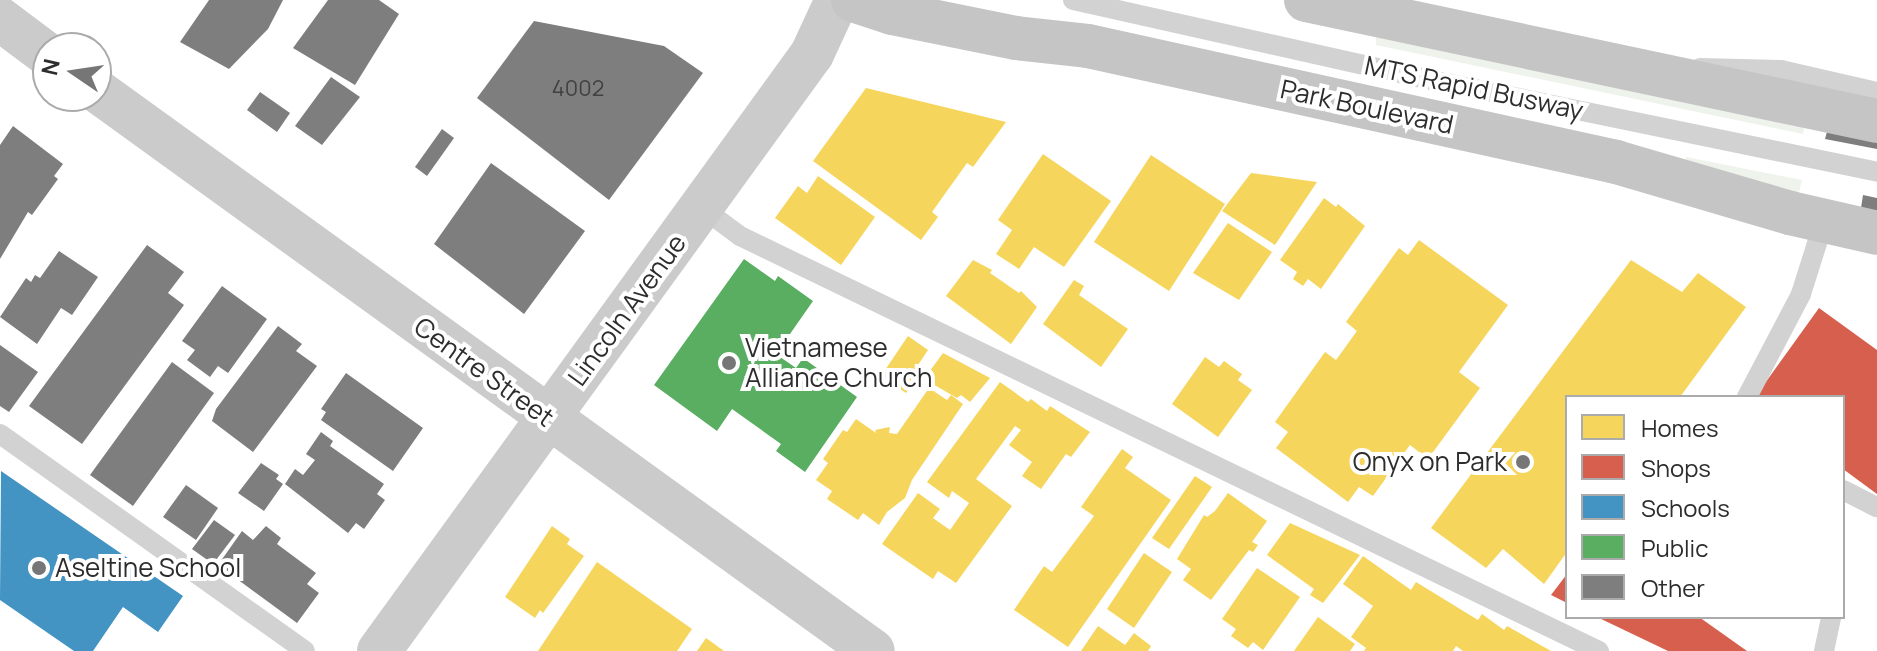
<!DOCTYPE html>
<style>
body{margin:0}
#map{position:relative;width:1877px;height:651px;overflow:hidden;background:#fff;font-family:Manrope,sans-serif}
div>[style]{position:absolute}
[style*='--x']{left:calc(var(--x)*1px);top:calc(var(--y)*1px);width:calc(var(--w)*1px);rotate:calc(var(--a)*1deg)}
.green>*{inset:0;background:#eef3ec}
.homes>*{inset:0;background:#f6d55c}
.shops>*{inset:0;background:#d6604d}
.schools>*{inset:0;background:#4393c3}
.public>*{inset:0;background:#5aae61}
.building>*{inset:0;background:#7e7e7e}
.lane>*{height:20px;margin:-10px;padding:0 10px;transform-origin:10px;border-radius:10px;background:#d2d2d2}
.secondary>*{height:44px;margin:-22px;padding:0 22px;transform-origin:22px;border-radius:22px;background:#cbcbcb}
.primary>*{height:44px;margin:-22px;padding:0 22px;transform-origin:22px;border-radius:22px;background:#c5c5c5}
.dots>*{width:22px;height:22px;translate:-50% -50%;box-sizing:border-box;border:4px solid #fff;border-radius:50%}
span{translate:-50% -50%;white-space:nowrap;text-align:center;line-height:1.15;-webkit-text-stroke:8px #fff;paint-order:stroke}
.number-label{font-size:22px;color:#414141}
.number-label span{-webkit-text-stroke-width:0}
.street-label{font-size:26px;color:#2d2d2d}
.poi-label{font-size:26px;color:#2d2d2d}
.left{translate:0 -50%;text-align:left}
.right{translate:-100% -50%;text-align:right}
.legend{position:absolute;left:1565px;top:395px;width:280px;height:224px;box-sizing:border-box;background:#fff;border:2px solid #ababab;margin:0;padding:10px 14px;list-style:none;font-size:24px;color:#2d2d2d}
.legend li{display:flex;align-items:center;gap:16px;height:40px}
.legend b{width:40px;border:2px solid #ababab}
.north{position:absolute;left:32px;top:32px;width:80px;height:80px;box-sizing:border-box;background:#fff;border:2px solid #ababab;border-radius:50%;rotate:283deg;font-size:22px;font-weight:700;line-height:32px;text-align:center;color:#2d2d2d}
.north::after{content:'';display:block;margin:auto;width:28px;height:36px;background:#767676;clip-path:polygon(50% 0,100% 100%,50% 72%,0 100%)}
</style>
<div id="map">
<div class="green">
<div style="clip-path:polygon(1376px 37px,1806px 120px,1803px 134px,1376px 45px)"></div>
<div style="clip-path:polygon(1686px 157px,1802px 180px,1798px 196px,1685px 161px)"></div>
</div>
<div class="homes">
<div style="clip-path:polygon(866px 88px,1006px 122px,973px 167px,967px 163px,932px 212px,938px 217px,921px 240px,813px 161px)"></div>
<div style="clip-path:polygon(1043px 154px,1111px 201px,1064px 267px,1034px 247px,1019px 269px,996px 254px,1012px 230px,998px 220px)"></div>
<div style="clip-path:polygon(1151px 155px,1225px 204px,1169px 291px,1094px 242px)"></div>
<div style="clip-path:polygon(1251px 173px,1317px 182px,1275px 245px,1222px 211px)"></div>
<div style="clip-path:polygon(818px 176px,875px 217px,841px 265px,775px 218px,798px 186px,807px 193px)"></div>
<div style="clip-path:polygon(1324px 198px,1336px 207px,1338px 204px,1365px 226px,1321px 289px,1308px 279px,1303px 286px,1293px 279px,1297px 272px,1280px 260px)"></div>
<div style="clip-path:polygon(1228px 223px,1272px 252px,1239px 300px,1193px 273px)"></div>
<div style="clip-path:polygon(1419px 240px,1508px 305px,1459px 372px,1480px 388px,1428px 459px,1410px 445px,1373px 496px,1359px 487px,1348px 502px,1276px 448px,1288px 432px,1275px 422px,1325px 352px,1336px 360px,1357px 331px,1346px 322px,1399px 248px,1408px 255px)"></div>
<div style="clip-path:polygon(973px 260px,992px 270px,990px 273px,1019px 293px,1021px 291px,1037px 307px,1011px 344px,946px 296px)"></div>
<div style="clip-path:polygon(1631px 260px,1682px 292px,1698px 273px,1746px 307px,1680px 397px,1567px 397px,1567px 552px,1544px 584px,1503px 549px,1486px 568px,1431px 528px)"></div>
<div style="clip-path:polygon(1074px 280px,1084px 286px,1079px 295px,1128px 329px,1101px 367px,1043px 324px)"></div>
<div style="clip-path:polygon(908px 336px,928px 350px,918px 365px,923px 368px,906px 393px,881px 376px)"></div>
<div style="clip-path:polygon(943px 353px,990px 378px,970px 402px,961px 395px,957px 398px,924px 379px)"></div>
<div style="clip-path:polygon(1205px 357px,1219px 367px,1224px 361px,1242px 374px,1238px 380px,1252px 390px,1218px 437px,1172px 404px)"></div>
<div style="clip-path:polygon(1000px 382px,1028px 402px,1031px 399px,1047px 411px,1050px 406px,1090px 432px,1071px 457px,1066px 454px,1041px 489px,1022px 476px,1032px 462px,1009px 445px,1021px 430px,1015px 426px,976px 479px,1012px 506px,956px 583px,938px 571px,933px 579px,882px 544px,918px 493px,940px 509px,933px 518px,950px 530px,969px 503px,952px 491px,949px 498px,927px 482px)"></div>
<div style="clip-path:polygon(929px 388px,947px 400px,951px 395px,963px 404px,912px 480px,905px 498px,887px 512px,879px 525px,863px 513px,858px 520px,827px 499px,832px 491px,816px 480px,828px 463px,823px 459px,843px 430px,847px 432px,856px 419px,876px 433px,875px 430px,890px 427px,889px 433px,897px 434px)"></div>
<div style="clip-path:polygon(1122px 449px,1133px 457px,1125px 468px,1171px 500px,1068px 647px,1014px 610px,1044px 566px,1052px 572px,1094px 516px,1081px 507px)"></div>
<div style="clip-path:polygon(1195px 476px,1212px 487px,1169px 549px,1152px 538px)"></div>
<div style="clip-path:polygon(1228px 493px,1267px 521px,1252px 542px,1258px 545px,1253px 552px,1249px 550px,1211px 600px,1183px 580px,1191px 569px,1177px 559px,1204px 515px,1207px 517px,1215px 511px)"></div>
<div style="clip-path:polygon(1290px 523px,1360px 555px,1323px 603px,1310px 595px,1314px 589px,1267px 555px)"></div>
<div style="clip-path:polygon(552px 526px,570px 539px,567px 544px,584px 556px,543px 613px,540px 610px,535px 618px,505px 597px)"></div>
<div style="clip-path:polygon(1144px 553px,1172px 572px,1134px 628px,1107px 609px)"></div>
<div style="clip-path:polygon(1363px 556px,1411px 590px,1416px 582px,1478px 620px,1482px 614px,1504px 630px,1507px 626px,1551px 651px,1463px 651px,1456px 646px,1453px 651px,1364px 651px,1366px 648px,1351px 637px,1373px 606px,1343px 584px)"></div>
<div style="clip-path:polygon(597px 562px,692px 629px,677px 651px,538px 651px)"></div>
<div style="clip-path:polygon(1257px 568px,1300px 597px,1263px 650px,1253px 642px,1248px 648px,1231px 636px,1236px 629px,1222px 619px)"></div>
<div style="clip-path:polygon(1318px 617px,1355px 644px,1350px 651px,1294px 651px)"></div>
<div style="clip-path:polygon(1098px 626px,1125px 645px,1134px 633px,1151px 646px,1148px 651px,1081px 651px)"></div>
<div style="clip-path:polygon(706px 638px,724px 651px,697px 651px)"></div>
</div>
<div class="shops">
<div style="clip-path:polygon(1819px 308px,1877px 350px,1877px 494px,1843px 469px,1843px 397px,1755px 397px)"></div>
<div style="clip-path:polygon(1567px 574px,1567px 603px,1551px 595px)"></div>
<div style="clip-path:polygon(1597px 617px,1699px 617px,1747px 651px,1668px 651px)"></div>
</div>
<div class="schools">
<div style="clip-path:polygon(1px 471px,183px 596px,158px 632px,123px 607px,93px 651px,74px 651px,0 600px)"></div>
</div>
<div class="public">
<div style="clip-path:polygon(744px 259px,775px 281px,778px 276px,813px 301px,776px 354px,796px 368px,803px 358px,857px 397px,805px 472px,776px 451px,781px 444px,732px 409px,717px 431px,654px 385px)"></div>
</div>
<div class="building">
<div style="clip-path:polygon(209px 0,283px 0,268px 29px,229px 69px,180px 42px)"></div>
<div style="clip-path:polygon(328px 0,379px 0,399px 14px,355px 85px,293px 48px)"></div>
<div style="clip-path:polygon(534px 21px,664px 46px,703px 73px,609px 200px,477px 98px)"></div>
<div style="clip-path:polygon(331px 77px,360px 97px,322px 145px,295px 126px)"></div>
<div style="clip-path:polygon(260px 92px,290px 113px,277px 132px,247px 110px)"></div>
<div style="clip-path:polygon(1829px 124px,1877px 135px,1877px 149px,1825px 139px)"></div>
<div style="clip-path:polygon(13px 126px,63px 164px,54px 176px,58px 179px,32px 215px,28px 212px,0 259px,0 145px)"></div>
<div style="clip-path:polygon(442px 129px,454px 138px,427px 176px,415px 167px)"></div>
<div style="clip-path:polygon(491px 163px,585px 231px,524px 314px,434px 244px)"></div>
<div style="clip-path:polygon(1863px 195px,1877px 198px,1877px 211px,1861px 208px)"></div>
<div style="clip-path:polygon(147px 245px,184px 272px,168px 293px,184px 305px,82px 444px,29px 406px)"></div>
<div style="clip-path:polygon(59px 251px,98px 277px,72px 315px,61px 308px,37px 344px,0 317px,26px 278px,31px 282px,35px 275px,40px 278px)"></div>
<div style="clip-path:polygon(222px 286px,267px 319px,228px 373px,218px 366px,210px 377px,187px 360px,195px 350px,182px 341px)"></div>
<div style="clip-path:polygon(278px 326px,302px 344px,296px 351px,317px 366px,253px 452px,212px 421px,216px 409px)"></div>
<div style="clip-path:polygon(0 345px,38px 372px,9px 412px,0 406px)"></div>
<div style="clip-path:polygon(172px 362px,214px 393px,133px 506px,90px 475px)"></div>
<div style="clip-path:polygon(346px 373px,423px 428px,393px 471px,321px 420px,326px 412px,321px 409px)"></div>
<div style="clip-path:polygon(321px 432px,333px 441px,330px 446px,384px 484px,377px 494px,385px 500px,364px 529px,356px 523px,348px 533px,285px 484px,295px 469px,303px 475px,315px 460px,306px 454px)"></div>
<div style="clip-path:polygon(261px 463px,279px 475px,276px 479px,283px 484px,264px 511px,238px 493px)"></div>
<div style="clip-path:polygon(186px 485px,218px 508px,196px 540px,163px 517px)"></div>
<div style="clip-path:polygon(214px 520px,235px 535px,213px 564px,192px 549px)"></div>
<div style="clip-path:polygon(266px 526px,281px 538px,277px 544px,316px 573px,307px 584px,319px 593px,297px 623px,218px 565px,242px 531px,253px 540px)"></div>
</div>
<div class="lane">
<div style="--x:1073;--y:0;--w:357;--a:12.6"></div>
<div style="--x:1421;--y:78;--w:466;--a:11.6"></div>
<div style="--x:1700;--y:68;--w:81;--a:1.4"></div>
<div style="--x:1781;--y:70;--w:98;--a:12.9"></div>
<div style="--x:701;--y:207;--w:49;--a:36.6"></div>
<div style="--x:740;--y:236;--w:954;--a:25.79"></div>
<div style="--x:1747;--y:397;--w:116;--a:-62.3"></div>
<div style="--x:1801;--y:294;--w:77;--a:-72.5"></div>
<div style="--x:0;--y:434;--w:374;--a:35.4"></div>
<div style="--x:1843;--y:490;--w:38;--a:27"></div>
<div style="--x:1824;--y:651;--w:35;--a:-78"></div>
</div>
<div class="secondary">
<div style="--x:0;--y:19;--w:60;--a:36.9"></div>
<div style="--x:96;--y:90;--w:958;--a:35.83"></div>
<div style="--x:379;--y:651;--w:737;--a:-54.05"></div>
<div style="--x:812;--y:54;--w:60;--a:-65.2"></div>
</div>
<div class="primary">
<div style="--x:853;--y:0;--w:41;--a:18.4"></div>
<div style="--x:892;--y:13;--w:126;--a:11.4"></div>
<div style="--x:1016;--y:38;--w:72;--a:6.3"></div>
<div style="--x:1088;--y:46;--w:541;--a:12.39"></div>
<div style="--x:1616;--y:162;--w:181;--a:16.3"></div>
<div style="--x:1790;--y:213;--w:89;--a:12.9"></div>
<div style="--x:1306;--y:0;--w:584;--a:11.96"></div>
</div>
<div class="dots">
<div style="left:729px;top:363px;background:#767676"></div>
<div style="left:1523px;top:462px;background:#767676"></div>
<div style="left:39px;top:568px;background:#767676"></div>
</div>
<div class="number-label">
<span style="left:578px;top:89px">4002</span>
</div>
<div class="street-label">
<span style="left:1474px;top:88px;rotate:12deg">MTS Rapid Busway</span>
<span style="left:1367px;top:107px;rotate:12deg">Park Boulevard</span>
<span style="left:627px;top:310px;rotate:-54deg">Lincoln Avenue</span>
<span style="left:484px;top:372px;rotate:36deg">Centre Street</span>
</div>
<div class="poi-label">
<span class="left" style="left:745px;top:363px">Vietnamese<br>Alliance Church</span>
<span class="right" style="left:1507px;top:462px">Onyx on Park</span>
<span class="left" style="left:55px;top:568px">Aseltine School</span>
</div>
<ul class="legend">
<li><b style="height:22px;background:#f6d55c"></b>Homes</li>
<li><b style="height:22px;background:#d6604d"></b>Shops</li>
<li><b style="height:22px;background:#4393c3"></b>Schools</li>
<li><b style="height:22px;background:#5aae61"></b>Public</li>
<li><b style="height:22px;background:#7e7e7e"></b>Other</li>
</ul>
<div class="north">N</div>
</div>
